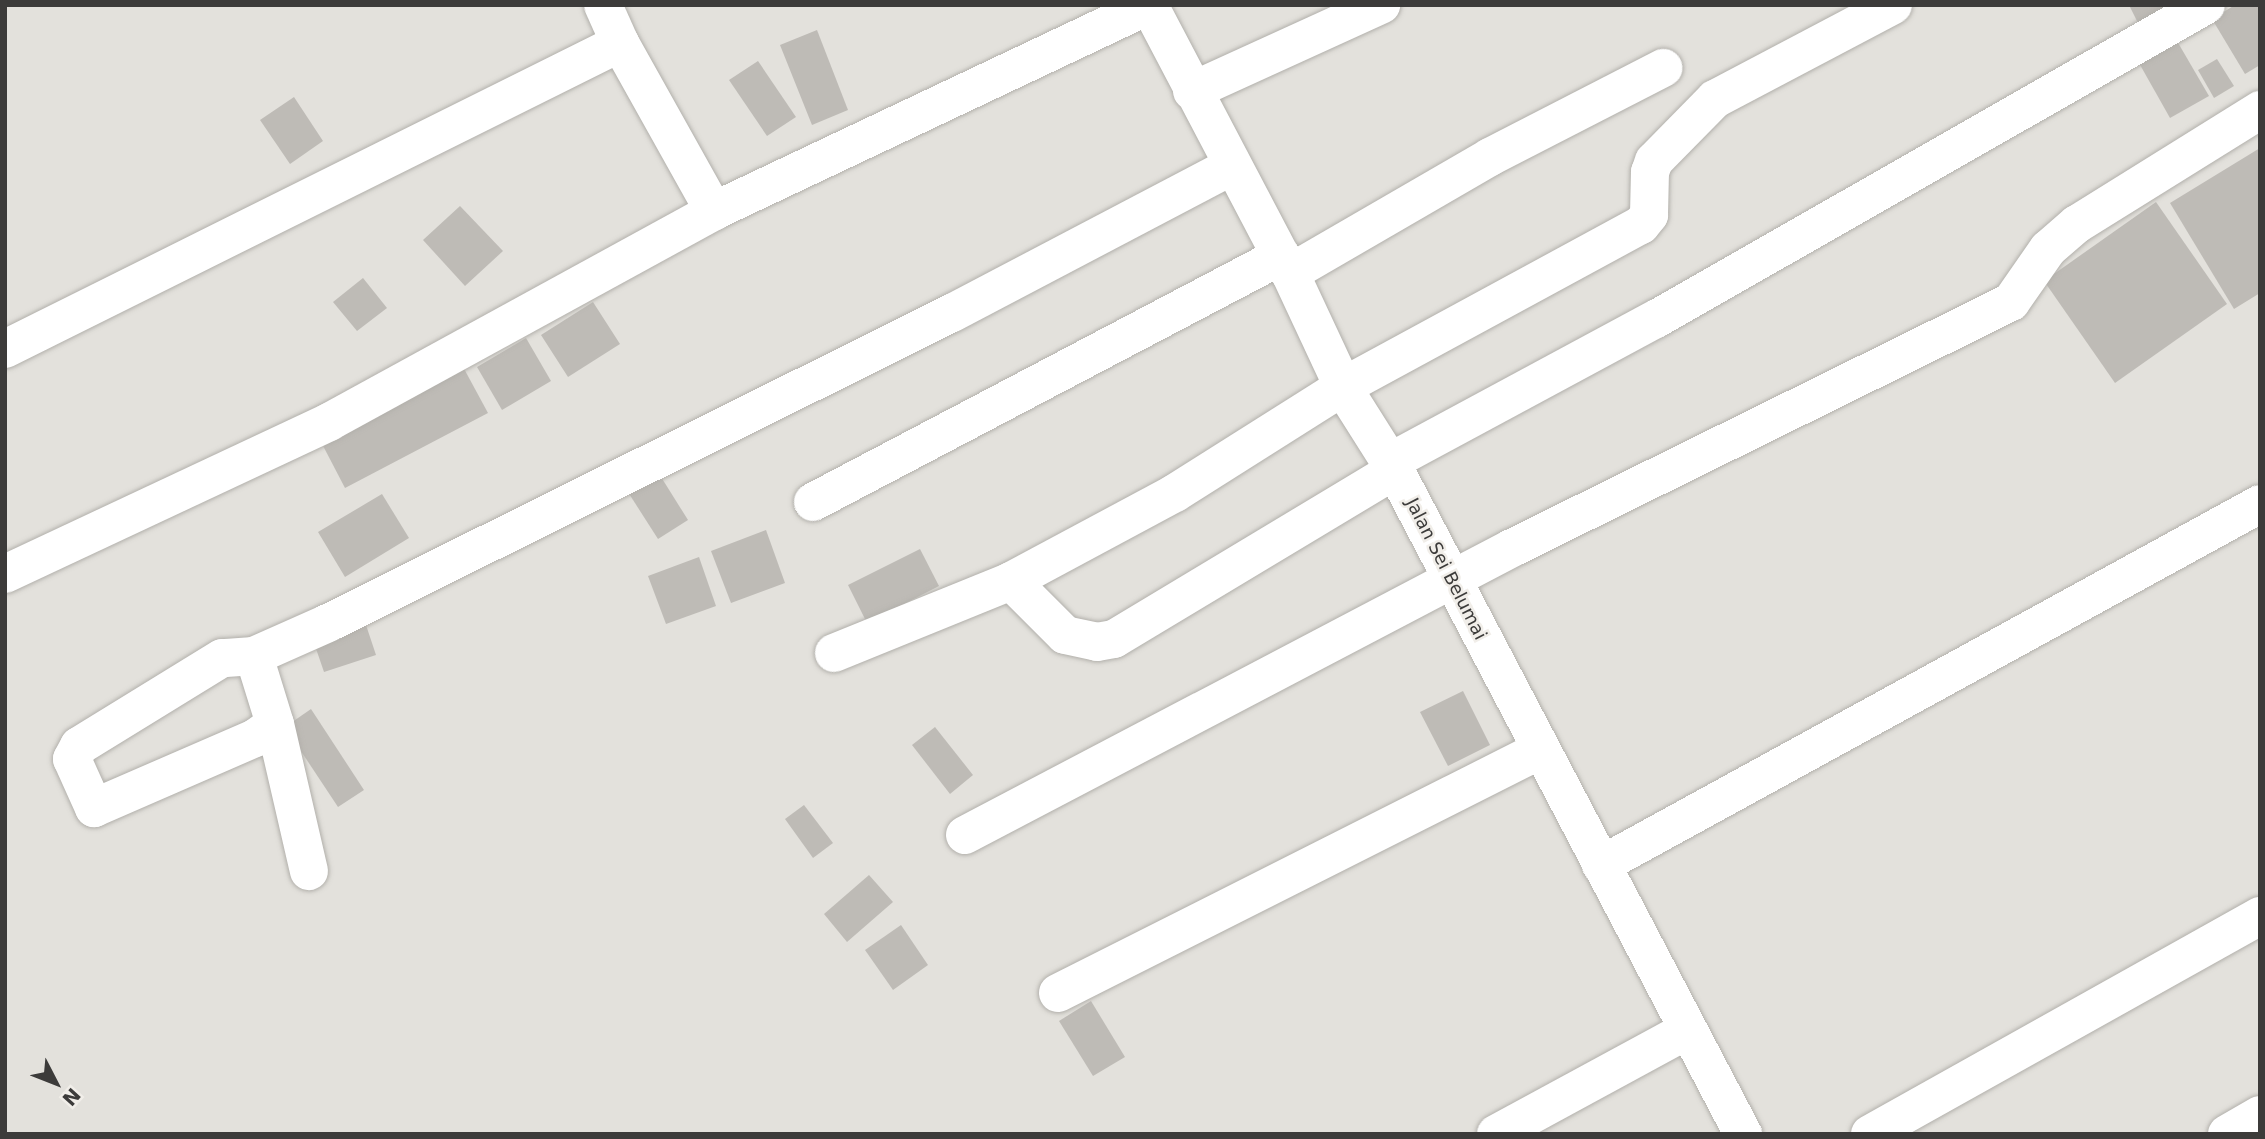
<!DOCTYPE html>
<style>
body{margin:0}
#map{position:relative;width:2265px;height:1139px;overflow:hidden;background:#e3e1dc;font-family:"DejaVu Sans",sans-serif}
div>[style]{position:absolute}
[style*='--x']{left:calc(var(--x)*1px);top:calc(var(--y)*1px);width:calc(var(--w)*1px);rotate:calc(var(--a)*1deg)}
.building>*{inset:0;background:#bebbb6}
.roads{filter:drop-shadow(0 0 2px #b2b0ab) drop-shadow(0 0 2px #b2b0ab)}
.minor>*{height:38px;margin:-19px;padding:0 19px;transform-origin:19px;border-radius:19px;background:#fff}
span{translate:-50% -50%;white-space:nowrap;text-align:center;line-height:1.15;-webkit-text-stroke:5px #f1eee9;paint-order:stroke}
.street-label{font-size:18px;color:#3c3b3a}
.frame{position:absolute;inset:0;border:7px solid #3c3b3a;pointer-events:none}
.north{position:absolute;left:21px;top:1048px;width:70px;height:70px;-webkit-text-stroke:5px #f1eee9;paint-order:stroke;rotate:132deg;font-size:19px;font-weight:700;line-height:28px;text-align:center;color:#3c3b3a}
.north::after{content:'';display:block;margin:auto;width:24px;height:32px;background:#3c3b3a;clip-path:polygon(50% 0,100% 100%,50% 72%,0 100%)}
</style>
<div id="map">
<div class="building">
<div style="clip-path:polygon(2129px 5px,2175px 5px,2139px 25px)"></div>
<div style="clip-path:polygon(2235px 5px,2260px 5px,2260px 65px,2245px 74px,2212px 19px)"></div>
<div style="clip-path:polygon(817px 30px,848px 110px,812px 125px,780px 45px)"></div>
<div style="clip-path:polygon(2177px 41px,2209px 96px,2170px 118px,2139px 63px)"></div>
<div style="clip-path:polygon(2217px 59px,2234px 86px,2214px 98px,2198px 70px)"></div>
<div style="clip-path:polygon(758px 61px,796px 117px,767px 136px,729px 80px)"></div>
<div style="clip-path:polygon(294px 97px,323px 141px,290px 164px,260px 120px)"></div>
<div style="clip-path:polygon(2260px 148px,2260px 293px,2234px 309px,2170px 203px)"></div>
<div style="clip-path:polygon(2156px 202px,2227px 304px,2115px 383px,2044px 281px)"></div>
<div style="clip-path:polygon(460px 206px,503px 251px,465px 286px,423px 240px)"></div>
<div style="clip-path:polygon(363px 278px,387px 308px,357px 331px,333px 302px)"></div>
<div style="clip-path:polygon(593px 302px,620px 344px,568px 377px,541px 335px)"></div>
<div style="clip-path:polygon(526px 338px,551px 381px,502px 410px,477px 367px)"></div>
<div style="clip-path:polygon(462px 365px,488px 413px,345px 488px,320px 440px)"></div>
<div style="clip-path:polygon(656px 469px,688px 520px,658px 539px,626px 489px)"></div>
<div style="clip-path:polygon(382px 494px,409px 538px,345px 577px,318px 532px)"></div>
<div style="clip-path:polygon(766px 530px,785px 583px,731px 603px,711px 551px)"></div>
<div style="clip-path:polygon(920px 549px,939px 586px,867px 623px,848px 585px)"></div>
<div style="clip-path:polygon(699px 557px,716px 606px,666px 624px,648px 576px)"></div>
<div style="clip-path:polygon(364px 619px,376px 655px,324px 672px,312px 637px)"></div>
<div style="clip-path:polygon(1463px 691px,1490px 745px,1448px 766px,1420px 712px)"></div>
<div style="clip-path:polygon(311px 709px,364px 790px,338px 807px,285px 727px)"></div>
<div style="clip-path:polygon(935px 727px,973px 775px,950px 794px,912px 745px)"></div>
<div style="clip-path:polygon(804px 805px,833px 843px,813px 858px,785px 819px)"></div>
<div style="clip-path:polygon(869px 875px,893px 902px,847px 942px,824px 914px)"></div>
<div style="clip-path:polygon(901px 925px,928px 965px,893px 990px,865px 950px)"></div>
<div style="clip-path:polygon(1091px 1001px,1125px 1057px,1093px 1076px,1059px 1021px)"></div>
</div>
<div class="roads">
<div class="minor">
<div style="--x:603;--y:5;--w:42;--a:65.9"></div>
<div style="--x:1149;--y:5;--w:303;--a:62.3"></div>
<div style="--x:1290;--y:273;--w:130;--a:65"></div>
<div style="--x:1345;--y:391;--w:93;--a:57.7"></div>
<div style="--x:1395;--y:470;--w:750;--a:62.34"></div>
<div style="--x:1192;--y:91;--w:208;--a:-24.5"></div>
<div style="--x:1290;--y:273;--w:231;--a:-30.1"></div>
<div style="--x:1490;--y:157;--w:195;--a:-27.2"></div>
<div style="--x:5;--y:349;--w:687;--a:-26.45"></div>
<div style="--x:620;--y:43;--w:193;--a:60.8"></div>
<div style="--x:1390;--y:462;--w:302;--a:-28.3"></div>
<div style="--x:1656;--y:319;--w:633;--a:-29.72"></div>
<div style="--x:813;--y:502;--w:529;--a:-27.73"></div>
<div style="--x:5;--y:574;--w:358;--a:-25.1"></div>
<div style="--x:329;--y:422;--w:439;--a:-28.7"></div>
<div style="--x:714;--y:211;--w:481;--a:-25.3"></div>
<div style="--x:1011;--y:581;--w:76;--a:45"></div>
<div style="--x:1065;--y:635;--w:33;--a:12"></div>
<div style="--x:1097;--y:642;--w:17;--a:-10"></div>
<div style="--x:1114;--y:639;--w:328;--a:-31"></div>
<div style="--x:834;--y:653;--w:191;--a:-22.1"></div>
<div style="--x:1011;--y:581;--w:186;--a:-28.2"></div>
<div style="--x:1175;--y:493;--w:200;--a:-32.3"></div>
<div style="--x:1344;--y:386;--w:338;--a:-28.5"></div>
<div style="--x:1641;--y:225;--w:13;--a:-51"></div>
<div style="--x:1649;--y:215;--w:43;--a:-88.7"></div>
<div style="--x:1650;--y:172;--w:12;--a:-70"></div>
<div style="--x:1654;--y:161;--w:87;--a:-45.5"></div>
<div style="--x:1715;--y:99;--w:201;--a:-27.8"></div>
<div style="--x:254;--y:656;--w:32;--a:176"></div>
<div style="--x:222;--y:658;--w:168;--a:148.4"></div>
<div style="--x:79;--y:746;--w:15;--a:118"></div>
<div style="--x:72;--y:759;--w:54;--a:65.8"></div>
<div style="--x:94;--y:808;--w:176;--a:-23.5"></div>
<div style="--x:255;--y:738;--w:24;--a:-35"></div>
<div style="--x:275;--y:724;--w:71;--a:-107.2"></div>
<div style="--x:254;--y:656;--w:81;--a:-24"></div>
<div style="--x:328;--y:623;--w:697;--a:-26.42"></div>
<div style="--x:952;--y:313;--w:316;--a:-27.7"></div>
<div style="--x:275;--y:724;--w:151;--a:77"></div>
<div style="--x:965;--y:835;--w:618;--a:-27.69"></div>
<div style="--x:1512;--y:548;--w:556;--a:-26.24"></div>
<div style="--x:2011;--y:302;--w:65;--a:-55.1"></div>
<div style="--x:2048;--y:249;--w:38;--a:-41"></div>
<div style="--x:2077;--y:224;--w:216;--a:-31.9"></div>
<div style="--x:1601;--y:865;--w:751;--a:-28.71"></div>
<div style="--x:1058;--y:993;--w:540;--a:-26.75"></div>
<div style="--x:1496;--y:1134;--w:216;--a:-28.5"></div>
<div style="--x:1870;--y:1134;--w:447;--a:-29.2"></div>
<div style="--x:2227;--y:1134;--w:38;--a:-30"></div>
</div>
</div>
<div class="street-label">
<span style="left:1446px;top:569px;rotate:63deg">Jalan Sei Belumai</span>
</div>
<div class="frame"></div>
<div class="north">N</div>
</div>
